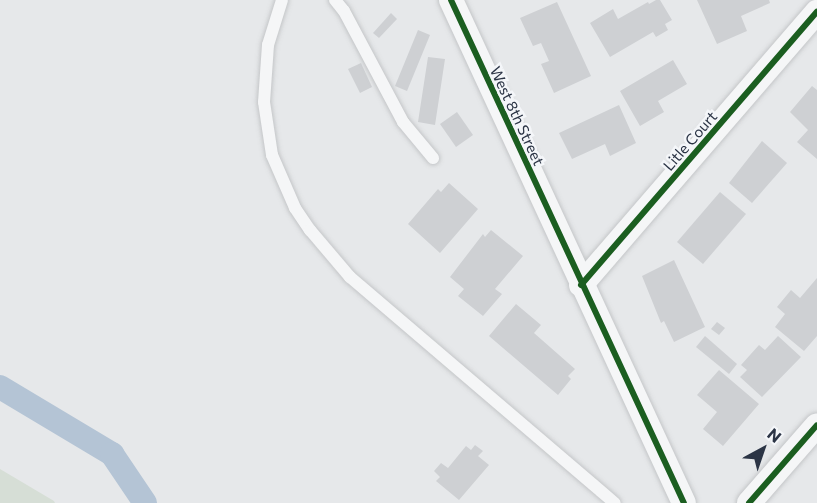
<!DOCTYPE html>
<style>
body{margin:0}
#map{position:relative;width:817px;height:503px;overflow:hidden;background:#e6e8ea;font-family:Commissioner,sans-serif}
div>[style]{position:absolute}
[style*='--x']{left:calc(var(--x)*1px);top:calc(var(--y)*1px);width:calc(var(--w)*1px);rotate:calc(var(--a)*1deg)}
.green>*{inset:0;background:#d6ded6}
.canal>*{height:24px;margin:-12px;padding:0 12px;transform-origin:12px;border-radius:12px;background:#b4c4d5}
.building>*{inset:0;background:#ced0d3}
.roads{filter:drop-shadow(0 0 2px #c4c6c8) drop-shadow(0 0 2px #c4c6c8)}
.lane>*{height:12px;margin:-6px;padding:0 6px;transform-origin:6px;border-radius:6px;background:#f5f6f7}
.street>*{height:24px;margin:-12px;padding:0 12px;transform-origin:12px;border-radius:12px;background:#f5f6f7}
.cycleway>*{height:6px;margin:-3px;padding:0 3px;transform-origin:3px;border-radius:3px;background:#1b5e20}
span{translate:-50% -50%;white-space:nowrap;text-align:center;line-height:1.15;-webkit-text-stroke:5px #f4f6f9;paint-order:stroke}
.street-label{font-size:15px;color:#2b3445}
.north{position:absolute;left:733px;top:419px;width:60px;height:60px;-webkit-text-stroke:4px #f4f6f9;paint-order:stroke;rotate:40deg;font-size:16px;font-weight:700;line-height:24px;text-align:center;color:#2b3445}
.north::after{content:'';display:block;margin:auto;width:21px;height:27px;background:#2b3445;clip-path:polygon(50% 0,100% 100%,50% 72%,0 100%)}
</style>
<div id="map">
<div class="green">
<div style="clip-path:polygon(0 469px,54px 501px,55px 503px,0 503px)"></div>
</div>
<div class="canal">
<div style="--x:0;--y:387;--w:131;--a:30.9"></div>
<div style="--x:112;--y:454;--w:59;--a:56"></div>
</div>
<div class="building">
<div style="clip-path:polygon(656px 0,660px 0,672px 20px,665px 24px,668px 30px,656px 37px,653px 32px,610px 57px,590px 23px,613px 9px,618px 19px,648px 2px,649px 4px)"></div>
<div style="clip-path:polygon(697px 0,769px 0,770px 3px,741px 16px,747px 31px,717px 44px)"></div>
<div style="clip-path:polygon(557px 2px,591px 76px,554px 93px,541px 64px,549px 61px,541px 43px,533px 46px,520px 18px)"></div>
<div style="clip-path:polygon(391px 13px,397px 19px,379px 38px,373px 33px)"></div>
<div style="clip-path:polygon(418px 30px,430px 35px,407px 91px,395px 86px)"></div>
<div style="clip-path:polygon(428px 57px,445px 59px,435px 125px,418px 122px)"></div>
<div style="clip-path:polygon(673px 60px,687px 84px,658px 101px,664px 112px,640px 126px,620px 91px)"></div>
<div style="clip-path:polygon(361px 63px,372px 87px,360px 93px,348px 69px)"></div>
<div style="clip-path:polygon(812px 86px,817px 90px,817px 159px,797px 142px,808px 130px,790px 112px)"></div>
<div style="clip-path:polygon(619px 105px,636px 143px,610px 156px,605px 144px,572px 159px,559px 133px)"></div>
<div style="clip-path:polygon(457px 112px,473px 135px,456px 147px,440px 124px)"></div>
<div style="clip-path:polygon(762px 141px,787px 163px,752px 203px,729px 183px)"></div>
<div style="clip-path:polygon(449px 183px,478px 209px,440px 253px,408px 224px,438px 189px,441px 192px)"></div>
<div style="clip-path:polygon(720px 192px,746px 214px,703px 264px,677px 242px)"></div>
<div style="clip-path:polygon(491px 230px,523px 256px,495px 289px,502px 294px,483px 316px,458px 296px,464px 289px,450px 277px,483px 234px,485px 237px)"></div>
<div style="clip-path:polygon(674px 260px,705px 327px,674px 342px,664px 321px,661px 323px,642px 276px)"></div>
<div style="clip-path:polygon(817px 278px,817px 336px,804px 351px,775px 327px,785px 314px,777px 307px,791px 290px,800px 298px)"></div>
<div style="clip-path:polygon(516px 304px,541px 325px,534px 333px,575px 369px,568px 376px,571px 379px,558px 395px,489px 336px)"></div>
<div style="clip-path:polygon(717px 322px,725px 328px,719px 335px,711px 329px)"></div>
<div style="clip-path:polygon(705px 336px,737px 364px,729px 374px,696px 347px)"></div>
<div style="clip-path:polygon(778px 336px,801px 357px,762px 397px,740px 377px,747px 370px,741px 365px,759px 345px,765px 350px)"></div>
<div style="clip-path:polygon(719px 370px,759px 404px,723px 446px,703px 429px,717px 412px,697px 395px)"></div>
<div style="clip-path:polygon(475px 445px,483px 451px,478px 456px,489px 465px,459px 500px,436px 481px,440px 477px,434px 471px,441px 463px,448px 468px,466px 446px,471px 450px)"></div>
</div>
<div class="roads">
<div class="lane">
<div style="--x:282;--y:0;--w:47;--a:107.3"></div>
<div style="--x:268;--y:45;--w:57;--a:94"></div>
<div style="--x:264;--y:102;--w:54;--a:81.4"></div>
<div style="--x:272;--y:155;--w:58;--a:66.5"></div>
<div style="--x:295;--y:208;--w:27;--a:56"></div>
<div style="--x:310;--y:230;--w:62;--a:49.6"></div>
<div style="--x:350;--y:277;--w:348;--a:40.5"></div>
<div style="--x:335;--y:0;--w:14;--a:51"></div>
<div style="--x:344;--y:11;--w:126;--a:62"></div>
<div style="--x:403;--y:122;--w:47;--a:50.2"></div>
</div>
<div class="street">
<div style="--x:451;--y:0;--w:554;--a:65.15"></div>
<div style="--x:581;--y:285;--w:361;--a:-49.2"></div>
<div style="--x:749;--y:503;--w:103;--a:-48.9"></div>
</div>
</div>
<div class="cycleway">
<div style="--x:451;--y:0;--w:554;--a:65.15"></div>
<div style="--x:581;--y:285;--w:361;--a:-49.2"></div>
<div style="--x:749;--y:503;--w:103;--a:-48.9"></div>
</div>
<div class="street-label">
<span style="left:517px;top:116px;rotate:65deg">West 8th Street</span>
<span style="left:690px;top:141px;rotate:-49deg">Litle Court</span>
</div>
<div class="north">N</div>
</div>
